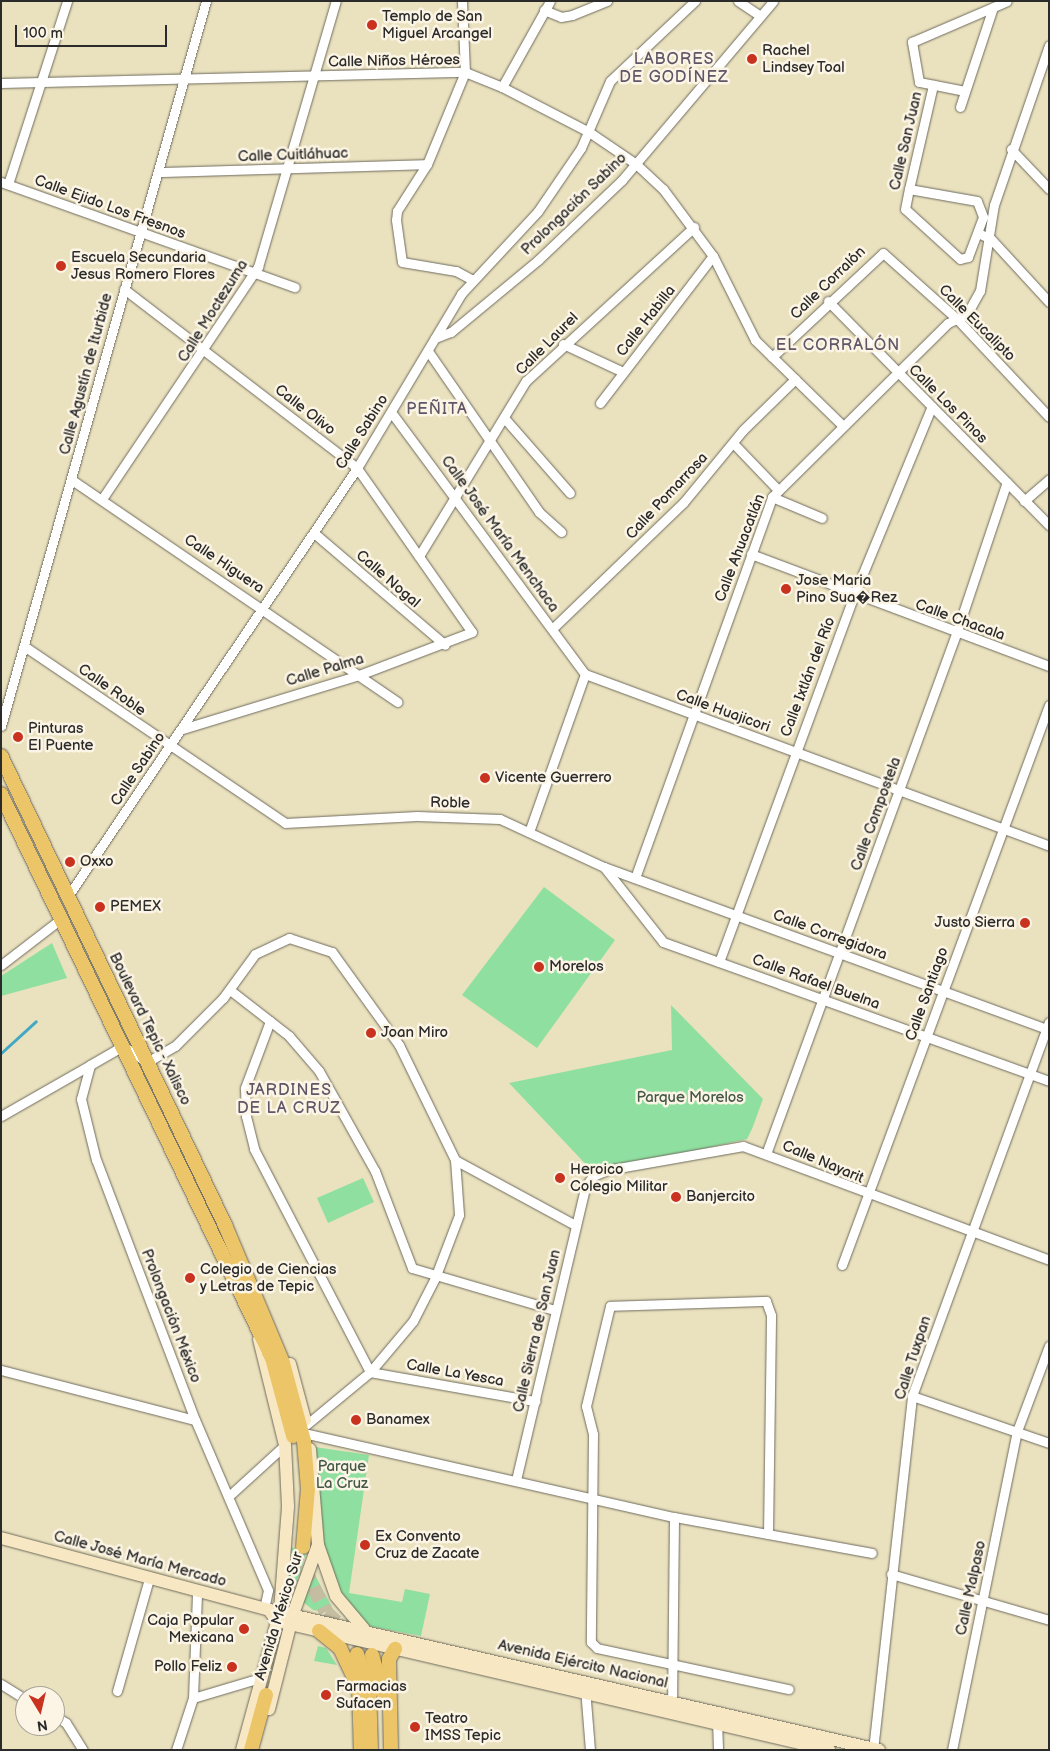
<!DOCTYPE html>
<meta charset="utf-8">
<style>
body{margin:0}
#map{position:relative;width:1050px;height:1751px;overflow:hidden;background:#eae1be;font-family:"Balsamiq Sans",sans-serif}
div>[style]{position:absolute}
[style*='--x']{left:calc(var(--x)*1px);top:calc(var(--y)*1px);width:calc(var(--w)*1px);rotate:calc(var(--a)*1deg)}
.green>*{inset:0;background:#8fe0a0}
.stream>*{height:3px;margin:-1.5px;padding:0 1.5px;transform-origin:1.5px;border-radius:1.5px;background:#43a8c3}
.primary-tunnel>*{height:14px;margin-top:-7px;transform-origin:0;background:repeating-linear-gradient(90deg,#c4bda1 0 14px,transparent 0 21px)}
.roads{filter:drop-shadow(0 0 1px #6e6b5e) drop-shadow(0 0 1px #6e6b5e)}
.minor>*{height:9px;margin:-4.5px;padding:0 4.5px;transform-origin:4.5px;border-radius:4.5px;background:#fff}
.secondary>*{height:12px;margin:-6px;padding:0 6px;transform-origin:6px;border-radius:6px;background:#f7e8c3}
.primary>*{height:14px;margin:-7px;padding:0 7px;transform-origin:7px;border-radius:7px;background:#ecc569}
.dots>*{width:14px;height:14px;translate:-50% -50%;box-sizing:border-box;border:2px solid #fcf5e5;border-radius:50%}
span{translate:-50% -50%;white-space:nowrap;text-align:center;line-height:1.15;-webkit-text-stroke:5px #fcf5e5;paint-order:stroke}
.poi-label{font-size:15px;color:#2b2b2b}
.left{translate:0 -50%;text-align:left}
.right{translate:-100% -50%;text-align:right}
.street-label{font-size:15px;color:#2b2b2b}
.park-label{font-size:15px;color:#445848}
.neighbourhood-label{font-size:16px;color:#5f5668;letter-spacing:1px}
.frame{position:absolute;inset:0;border:2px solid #2b2b2b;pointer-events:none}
.north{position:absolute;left:15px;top:1686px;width:50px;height:50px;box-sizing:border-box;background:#fcf5e5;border:1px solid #a8a49b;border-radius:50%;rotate:171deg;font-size:14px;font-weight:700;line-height:20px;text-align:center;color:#2b2b2b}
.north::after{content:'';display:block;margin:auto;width:18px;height:22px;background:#c8321e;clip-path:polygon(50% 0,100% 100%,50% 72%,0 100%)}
.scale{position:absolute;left:15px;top:25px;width:152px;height:22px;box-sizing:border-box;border:2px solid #2b2b2b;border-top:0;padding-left:6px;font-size:15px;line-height:18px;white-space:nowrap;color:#2b2b2b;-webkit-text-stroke:4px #fcf5e5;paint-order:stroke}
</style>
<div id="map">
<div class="green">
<div style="clip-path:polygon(544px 887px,615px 940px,537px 1048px,462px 995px)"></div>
<div style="clip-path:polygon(52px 943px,67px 978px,1px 996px,1px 976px)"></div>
<div style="clip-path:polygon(671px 1005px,763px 1099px,752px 1129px,747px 1139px,594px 1173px,509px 1083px,672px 1050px)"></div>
<div style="clip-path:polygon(363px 1178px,374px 1202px,328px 1223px,317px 1198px)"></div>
<div style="clip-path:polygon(315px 1447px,369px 1455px,349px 1593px,402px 1602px,405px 1589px,430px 1594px,421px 1636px,352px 1623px,328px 1588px,318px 1527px)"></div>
<div style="clip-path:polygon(308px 1544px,301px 1571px,287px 1604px,290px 1547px,301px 1550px)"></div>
<div style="clip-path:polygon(314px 1573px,333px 1609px,330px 1613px,313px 1610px,303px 1602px)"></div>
<div style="clip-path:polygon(318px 1646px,326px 1648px,337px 1665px,314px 1661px)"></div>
</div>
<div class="stream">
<div style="--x:1;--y:1053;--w:47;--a:-42.4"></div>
</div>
<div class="primary-tunnel">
<div style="--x:304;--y:1569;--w:48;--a:62.9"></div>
<div style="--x:326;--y:1612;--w:63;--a:43.1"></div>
<div style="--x:266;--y:1695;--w:145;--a:-77.7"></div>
</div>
<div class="roads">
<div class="minor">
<div style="--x:462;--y:1;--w:71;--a:87.6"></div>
<div style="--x:465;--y:72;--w:100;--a:112.4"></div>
<div style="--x:427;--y:164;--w:56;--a:122.6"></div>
<div style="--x:397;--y:211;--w:9;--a:96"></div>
<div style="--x:396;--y:220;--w:42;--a:81.9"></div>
<div style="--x:402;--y:262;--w:55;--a:9.5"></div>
<div style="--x:456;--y:271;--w:19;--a:28"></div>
<div style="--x:738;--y:1;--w:27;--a:34"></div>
<div style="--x:544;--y:10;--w:18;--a:22"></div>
<div style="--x:561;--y:17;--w:11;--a:-10"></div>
<div style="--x:572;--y:15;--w:38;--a:-22"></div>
<div style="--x:1;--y:83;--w:464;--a:-1.4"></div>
<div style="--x:465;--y:72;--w:40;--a:22"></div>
<div style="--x:502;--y:87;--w:98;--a:27.3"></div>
<div style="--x:589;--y:132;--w:57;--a:34.2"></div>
<div style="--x:636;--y:164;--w:37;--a:43"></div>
<div style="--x:663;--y:189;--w:84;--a:53.3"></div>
<div style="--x:713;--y:256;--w:94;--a:63.4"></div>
<div style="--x:755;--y:340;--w:123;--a:44.3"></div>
<div style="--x:502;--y:87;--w:98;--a:-60.8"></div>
<div style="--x:965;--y:91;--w:47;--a:-168.9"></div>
<div style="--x:919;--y:82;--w:41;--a:-99.9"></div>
<div style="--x:912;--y:42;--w:103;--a:-23.3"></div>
<div style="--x:960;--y:107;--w:105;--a:-71.7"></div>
<div style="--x:1011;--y:149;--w:55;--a:46.5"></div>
<div style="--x:159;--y:172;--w:268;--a:-1.7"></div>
<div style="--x:1;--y:182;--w:312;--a:19.7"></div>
<div style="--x:8;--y:184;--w:192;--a:-72.1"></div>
<div style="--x:909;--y:189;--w:69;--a:10"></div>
<div style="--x:977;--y:201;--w:17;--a:69"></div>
<div style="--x:983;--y:217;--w:43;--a:110.6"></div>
<div style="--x:968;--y:257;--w:8;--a:166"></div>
<div style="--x:960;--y:259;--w:74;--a:-137.7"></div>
<div style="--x:905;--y:209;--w:20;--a:-79"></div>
<div style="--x:909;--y:189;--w:107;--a:-77"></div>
<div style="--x:978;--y:233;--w:14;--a:25"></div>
<div style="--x:991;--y:239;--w:86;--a:47.4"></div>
<div style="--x:124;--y:289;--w:294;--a:37.5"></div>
<div style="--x:357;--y:468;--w:200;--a:55"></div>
<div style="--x:472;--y:632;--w:121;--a:159.2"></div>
<div style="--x:359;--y:675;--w:185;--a:163"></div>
<div style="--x:828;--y:301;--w:315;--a:45.4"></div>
<div style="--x:435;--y:338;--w:17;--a:-21"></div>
<div style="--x:451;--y:332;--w:113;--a:-39.6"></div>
<div style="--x:538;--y:260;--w:116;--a:-43.6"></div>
<div style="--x:622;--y:180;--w:234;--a:-49.8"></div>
<div style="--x:563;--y:344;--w:66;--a:25"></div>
<div style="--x:428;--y:351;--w:196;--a:55.4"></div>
<div style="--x:539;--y:512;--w:30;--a:42"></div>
<div style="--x:772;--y:357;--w:152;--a:-43.1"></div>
<div style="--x:883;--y:253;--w:99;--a:41.7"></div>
<div style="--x:957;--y:319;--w:134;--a:46.8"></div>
<div style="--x:600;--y:403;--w:185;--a:-52.5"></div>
<div style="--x:391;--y:412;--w:326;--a:53.5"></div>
<div style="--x:506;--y:420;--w:97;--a:48.8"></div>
<div style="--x:733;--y:443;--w:65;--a:46.2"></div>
<div style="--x:72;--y:480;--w:394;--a:34.3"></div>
<div style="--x:772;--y:497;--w:54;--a:22.8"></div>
<div style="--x:102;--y:499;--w:280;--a:-56.1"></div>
<div style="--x:258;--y:267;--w:277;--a:-73.7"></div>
<div style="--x:1024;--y:501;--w:33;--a:-41"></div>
<div style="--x:314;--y:533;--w:172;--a:40.5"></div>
<div style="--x:751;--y:554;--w:318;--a:20.6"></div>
<div style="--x:419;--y:556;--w:205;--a:-58.6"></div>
<div style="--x:526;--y:381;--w:228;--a:-42.5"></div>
<div style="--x:553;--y:628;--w:180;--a:-43.9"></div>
<div style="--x:683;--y:503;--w:94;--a:-50.6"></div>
<div style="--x:743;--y:430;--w:73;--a:-44.4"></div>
<div style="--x:24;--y:646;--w:315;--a:34.1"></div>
<div style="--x:285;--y:823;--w:132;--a:-3"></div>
<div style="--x:417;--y:816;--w:83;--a:2.1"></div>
<div style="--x:500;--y:819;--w:115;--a:24.8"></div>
<div style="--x:604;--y:867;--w:471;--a:20.1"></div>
<div style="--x:585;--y:674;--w:495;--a:20.3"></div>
<div style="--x:1;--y:726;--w:753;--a:-74.21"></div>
<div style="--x:529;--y:832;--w:168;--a:-70.5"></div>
<div style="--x:604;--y:867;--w:95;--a:51.8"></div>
<div style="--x:663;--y:942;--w:410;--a:19.8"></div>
<div style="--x:635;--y:878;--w:405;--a:-70.2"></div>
<div style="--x:772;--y:497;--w:247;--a:-44.7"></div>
<div style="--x:948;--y:323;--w:21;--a:-25"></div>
<div style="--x:967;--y:314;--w:26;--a:-61"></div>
<div style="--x:980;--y:291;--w:87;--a:-80.8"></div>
<div style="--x:994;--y:205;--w:169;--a:-71"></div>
<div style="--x:68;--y:896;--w:516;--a:-55.97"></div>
<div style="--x:357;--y:468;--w:203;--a:-59.1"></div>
<div style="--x:461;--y:294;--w:113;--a:-47.1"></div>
<div style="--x:538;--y:211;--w:76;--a:-55.7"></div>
<div style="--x:581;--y:148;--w:73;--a:-66.6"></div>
<div style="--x:610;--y:81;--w:117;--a:-43.3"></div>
<div style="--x:719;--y:962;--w:391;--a:-69.8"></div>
<div style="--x:854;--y:595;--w:204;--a:-67.6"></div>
<div style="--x:1;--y:965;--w:77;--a:-37.6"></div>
<div style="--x:230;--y:990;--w:75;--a:37.9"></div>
<div style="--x:289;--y:1036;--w:46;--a:49.4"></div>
<div style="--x:319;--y:1071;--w:115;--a:60.8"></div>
<div style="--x:375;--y:1171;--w:104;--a:69.1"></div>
<div style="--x:412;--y:1268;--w:149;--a:16.4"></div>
<div style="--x:270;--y:1021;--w:72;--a:110.5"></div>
<div style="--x:245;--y:1088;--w:28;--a:88"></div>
<div style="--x:246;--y:1116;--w:34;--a:76"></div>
<div style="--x:254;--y:1149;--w:251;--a:62.5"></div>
<div style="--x:370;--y:1372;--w:168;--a:10"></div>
<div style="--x:1;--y:1116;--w:103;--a:-29.8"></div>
<div style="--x:766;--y:1154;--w:554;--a:-69.93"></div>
<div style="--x:956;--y:634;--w:160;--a:-71.5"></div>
<div style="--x:455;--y:1160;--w:136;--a:28.4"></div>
<div style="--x:842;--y:1265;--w:597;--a:-69.71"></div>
<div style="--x:1;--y:1370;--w:200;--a:14.5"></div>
<div style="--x:912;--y:1396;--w:145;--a:18.9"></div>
<div style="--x:308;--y:1434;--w:375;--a:12.8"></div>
<div style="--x:674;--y:1517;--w:201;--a:10.3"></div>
<div style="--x:516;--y:1480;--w:301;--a:-76.7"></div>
<div style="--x:585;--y:1187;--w:14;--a:-54"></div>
<div style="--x:593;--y:1176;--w:15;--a:-23"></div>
<div style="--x:607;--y:1170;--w:138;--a:-10"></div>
<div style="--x:743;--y:1146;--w:327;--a:20.4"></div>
<div style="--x:230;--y:1495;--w:74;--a:-42.3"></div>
<div style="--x:768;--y:1534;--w:219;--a:-89.2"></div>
<div style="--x:771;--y:1315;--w:15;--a:-110"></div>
<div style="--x:766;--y:1301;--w:156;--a:178.2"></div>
<div style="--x:610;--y:1306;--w:103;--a:103.5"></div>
<div style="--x:586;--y:1406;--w:29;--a:76"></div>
<div style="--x:593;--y:1434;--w:208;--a:90.6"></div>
<div style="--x:591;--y:1642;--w:8;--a:45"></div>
<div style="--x:597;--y:1648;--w:196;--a:12.1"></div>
<div style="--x:891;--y:1574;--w:165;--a:16.2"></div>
<div style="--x:264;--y:1609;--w:19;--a:-78"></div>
<div style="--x:268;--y:1590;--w:185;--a:-113.2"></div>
<div style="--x:195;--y:1420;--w:278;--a:-110.8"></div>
<div style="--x:96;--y:1160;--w:63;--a:-103.8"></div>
<div style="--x:81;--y:1099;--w:35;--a:-75"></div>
<div style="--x:90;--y:1065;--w:38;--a:-30"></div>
<div style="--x:123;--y:1046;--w:29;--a:34"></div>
<div style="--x:147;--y:1062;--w:32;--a:-30"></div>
<div style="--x:175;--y:1046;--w:68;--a:-45"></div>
<div style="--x:223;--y:998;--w:54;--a:-54"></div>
<div style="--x:255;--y:954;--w:38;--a:-25"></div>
<div style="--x:289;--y:938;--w:45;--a:18"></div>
<div style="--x:332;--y:952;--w:115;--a:54.2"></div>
<div style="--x:399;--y:1045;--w:128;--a:64"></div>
<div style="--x:455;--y:1160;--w:55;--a:85.8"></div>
<div style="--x:459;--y:1215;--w:67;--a:110.9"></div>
<div style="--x:435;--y:1278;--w:48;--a:117.1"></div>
<div style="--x:413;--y:1321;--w:67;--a:130.1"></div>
<div style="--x:370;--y:1372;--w:83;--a:140.4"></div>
<div style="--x:1;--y:1684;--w:28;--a:32"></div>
<div style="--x:585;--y:1688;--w:62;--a:85.4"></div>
<div style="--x:117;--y:1691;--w:116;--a:-74.1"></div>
<div style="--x:193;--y:1698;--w:70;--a:-16.6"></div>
<div style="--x:672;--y:1708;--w:191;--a:-89.4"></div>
<div style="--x:55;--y:1716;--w:13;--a:32"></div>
<div style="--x:66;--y:1723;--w:32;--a:58"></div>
<div style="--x:717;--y:1720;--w:30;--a:88"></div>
<div style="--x:176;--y:1750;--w:55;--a:-71.9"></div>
<div style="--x:193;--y:1698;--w:106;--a:-87.8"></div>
<div style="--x:873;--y:1750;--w:356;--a:-83.7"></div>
<div style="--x:912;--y:1396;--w:398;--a:-69.9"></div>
<div style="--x:952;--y:1750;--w:326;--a:-78.5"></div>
<div style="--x:1017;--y:1431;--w:91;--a:-69.4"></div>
</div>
<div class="secondary">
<div style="--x:290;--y:1364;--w:58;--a:75"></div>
<div style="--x:1;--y:1538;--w:278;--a:15"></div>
<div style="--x:269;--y:1610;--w:626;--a:12.93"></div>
<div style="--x:318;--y:1545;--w:54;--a:70.6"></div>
<div style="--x:336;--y:1596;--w:43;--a:49.7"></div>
<div style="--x:269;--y:1610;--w:14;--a:54"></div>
<div style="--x:277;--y:1621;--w:567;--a:13.15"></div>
<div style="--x:269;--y:1709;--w:98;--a:-75.8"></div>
<div style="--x:293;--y:1614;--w:73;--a:-70.1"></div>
<div style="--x:318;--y:1545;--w:96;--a:-94.8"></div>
<div style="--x:242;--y:1750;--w:144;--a:-74.7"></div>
<div style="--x:280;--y:1611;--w:105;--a:-85.6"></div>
<div style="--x:288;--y:1506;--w:61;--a:-92.8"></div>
<div style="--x:285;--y:1445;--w:109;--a:-103.8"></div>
</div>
<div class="primary">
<div style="--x:1;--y:756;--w:520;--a:64.47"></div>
<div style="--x:225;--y:1225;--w:150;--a:67.2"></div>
<div style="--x:283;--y:1363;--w:81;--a:74.9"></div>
<div style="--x:304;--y:1441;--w:48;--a:85.2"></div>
<div style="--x:308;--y:1489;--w:58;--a:94.9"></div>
<div style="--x:1;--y:794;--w:626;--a:64.34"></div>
<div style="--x:272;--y:1358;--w:81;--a:74.9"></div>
<div style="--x:319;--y:1631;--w:27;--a:39"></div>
<div style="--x:340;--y:1648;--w:44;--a:64.6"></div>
<div style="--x:359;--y:1688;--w:62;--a:88.2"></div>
<div style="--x:357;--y:1654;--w:36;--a:71"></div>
<div style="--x:369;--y:1688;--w:62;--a:88.2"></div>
<div style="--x:372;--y:1655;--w:41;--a:74.2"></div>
<div style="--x:251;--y:1750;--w:57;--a:-74.7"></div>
<div style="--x:391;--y:1750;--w:91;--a:-91.3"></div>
<div style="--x:389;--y:1659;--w:12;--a:-59"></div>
</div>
</div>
<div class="dots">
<div style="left:372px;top:25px;background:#c8321e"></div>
<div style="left:752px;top:59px;background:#c8321e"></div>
<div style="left:61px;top:266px;background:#c8321e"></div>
<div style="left:786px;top:589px;background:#c8321e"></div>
<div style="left:18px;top:737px;background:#c8321e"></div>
<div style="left:485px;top:778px;background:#c8321e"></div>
<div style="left:70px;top:862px;background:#c8321e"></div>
<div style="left:100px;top:907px;background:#c8321e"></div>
<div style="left:1025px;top:923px;background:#c8321e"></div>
<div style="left:539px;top:967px;background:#c8321e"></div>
<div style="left:371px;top:1033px;background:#c8321e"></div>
<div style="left:560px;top:1178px;background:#c8321e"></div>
<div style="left:676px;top:1197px;background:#c8321e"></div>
<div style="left:190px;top:1278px;background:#c8321e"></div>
<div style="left:356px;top:1420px;background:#c8321e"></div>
<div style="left:365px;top:1545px;background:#c8321e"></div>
<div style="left:244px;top:1629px;background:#c8321e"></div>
<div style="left:232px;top:1667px;background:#c8321e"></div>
<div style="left:326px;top:1695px;background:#c8321e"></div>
<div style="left:415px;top:1727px;background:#c8321e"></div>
</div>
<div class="poi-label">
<span class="left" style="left:382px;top:25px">Templo de San<br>Miguel Arcangel</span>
<span class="left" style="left:762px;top:59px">Rachel<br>Lindsey Toal</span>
<span class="left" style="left:71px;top:266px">Escuela Secundaria<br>Jesus Romero Flores</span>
<span class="left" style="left:796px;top:589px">Jose Maria<br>Pino Sua�Rez</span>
<span class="left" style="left:28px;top:737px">Pinturas<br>El Puente</span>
<span class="left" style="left:495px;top:778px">Vicente Guerrero</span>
<span class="left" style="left:80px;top:862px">Oxxo</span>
<span class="left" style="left:110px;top:907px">PEMEX</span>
<span class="right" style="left:1015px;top:923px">Justo Sierra</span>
<span class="left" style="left:549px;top:967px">Morelos</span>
<span class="left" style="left:381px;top:1033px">Joan Miro</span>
<span class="left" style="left:570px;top:1178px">Heroico<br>Colegio Militar</span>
<span class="left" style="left:686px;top:1197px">Banjercito</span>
<span class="left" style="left:200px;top:1278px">Colegio de Ciencias<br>y Letras de Tepic</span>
<span class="left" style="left:366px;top:1420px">Banamex</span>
<span class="left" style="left:375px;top:1545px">Ex Convento<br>Cruz de Zacate</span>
<span class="right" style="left:234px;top:1629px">Caja Popular<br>Mexicana</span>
<span class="right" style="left:222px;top:1667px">Pollo Feliz</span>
<span class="left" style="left:336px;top:1695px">Farmacias<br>Sufacen</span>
<span class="left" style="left:425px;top:1727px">Teatro<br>IMSS Tepic</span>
</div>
<div class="street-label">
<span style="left:394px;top:61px;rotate:-1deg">Calle Niños Héroes</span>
<span style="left:906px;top:141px;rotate:-77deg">Calle San Juan</span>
<span style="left:293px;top:155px;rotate:-2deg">Calle Cuitláhuac</span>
<span style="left:574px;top:204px;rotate:-44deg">Prolongación Sabino</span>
<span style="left:110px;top:207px;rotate:20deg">Calle Ejido Los Fresnos</span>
<span style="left:828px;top:283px;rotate:-44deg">Calle Corralón</span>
<span style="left:213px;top:311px;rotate:-58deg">Calle Moctezuma</span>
<span style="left:646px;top:321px;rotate:-52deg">Calle Habilla</span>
<span style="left:977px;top:323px;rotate:45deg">Calle Eucalipto</span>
<span style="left:547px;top:344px;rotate:-45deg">Calle Laurel</span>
<span style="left:86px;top:374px;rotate:-75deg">Calle Agustín de Iturbide</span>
<span style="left:948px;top:404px;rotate:45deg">Calle Los Pinos</span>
<span style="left:305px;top:410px;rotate:38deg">Calle Olivo</span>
<span style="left:362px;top:432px;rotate:-58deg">Calle Sabino</span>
<span style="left:667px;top:496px;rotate:-47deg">Calle Pomarrosa</span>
<span style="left:500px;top:534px;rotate:54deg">Calle José María Menchaca</span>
<span style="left:740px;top:548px;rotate:-69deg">Calle Ahuacatlán</span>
<span style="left:224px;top:564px;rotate:34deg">Calle Higuera</span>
<span style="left:388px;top:579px;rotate:41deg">Calle Nogal</span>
<span style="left:960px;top:620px;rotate:20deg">Calle Chacala</span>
<span style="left:325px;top:670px;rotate:-17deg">Calle Palma</span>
<span style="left:808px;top:677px;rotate:-69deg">Calle Ixtlán del Río</span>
<span style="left:112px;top:690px;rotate:35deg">Calle Roble</span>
<span style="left:723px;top:711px;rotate:20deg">Calle Huajicori</span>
<span style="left:138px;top:769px;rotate:-56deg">Calle Sabino</span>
<span style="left:450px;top:803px;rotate:1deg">Roble</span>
<span style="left:876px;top:814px;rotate:-70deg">Calle Compostela</span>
<span style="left:830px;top:935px;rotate:20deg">Calle Corregidora</span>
<span style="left:816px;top:982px;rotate:20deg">Calle Rafael Buelna</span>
<span style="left:927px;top:994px;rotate:-70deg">Calle Santiago</span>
<span style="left:150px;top:1029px;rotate:64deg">Boulevard Tepic - Xalisco</span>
<span style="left:823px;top:1162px;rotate:23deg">Calle Nayarit</span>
<span style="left:171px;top:1316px;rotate:69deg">Prolongación México</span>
<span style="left:537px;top:1331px;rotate:-77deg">Calle Sierra de San Juan</span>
<span style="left:913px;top:1358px;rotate:-72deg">Calle Tuxpan</span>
<span style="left:455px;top:1373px;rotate:10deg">Calle La Yesca</span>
<span style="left:140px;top:1559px;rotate:15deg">Calle José María Mercado</span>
<span style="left:971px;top:1588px;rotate:-78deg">Calle Malpaso</span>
<span style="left:279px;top:1616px;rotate:-73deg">Avenida México Sur</span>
<span style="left:583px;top:1664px;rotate:13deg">Avenida Ejército Nacional</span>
</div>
<div class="park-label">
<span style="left:690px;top:1098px">Parque Morelos</span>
<span style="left:342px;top:1475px">Parque<br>La Cruz</span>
</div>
<div class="neighbourhood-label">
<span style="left:674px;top:69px">LABORES<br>DE GODÍNEZ</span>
<span style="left:838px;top:346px">EL CORRALÓN</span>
<span style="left:437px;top:410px">PEÑITA</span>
<span style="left:289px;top:1100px">JARDINES<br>DE LA CRUZ</span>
</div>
<div class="frame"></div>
<div class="north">N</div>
<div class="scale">100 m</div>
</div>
